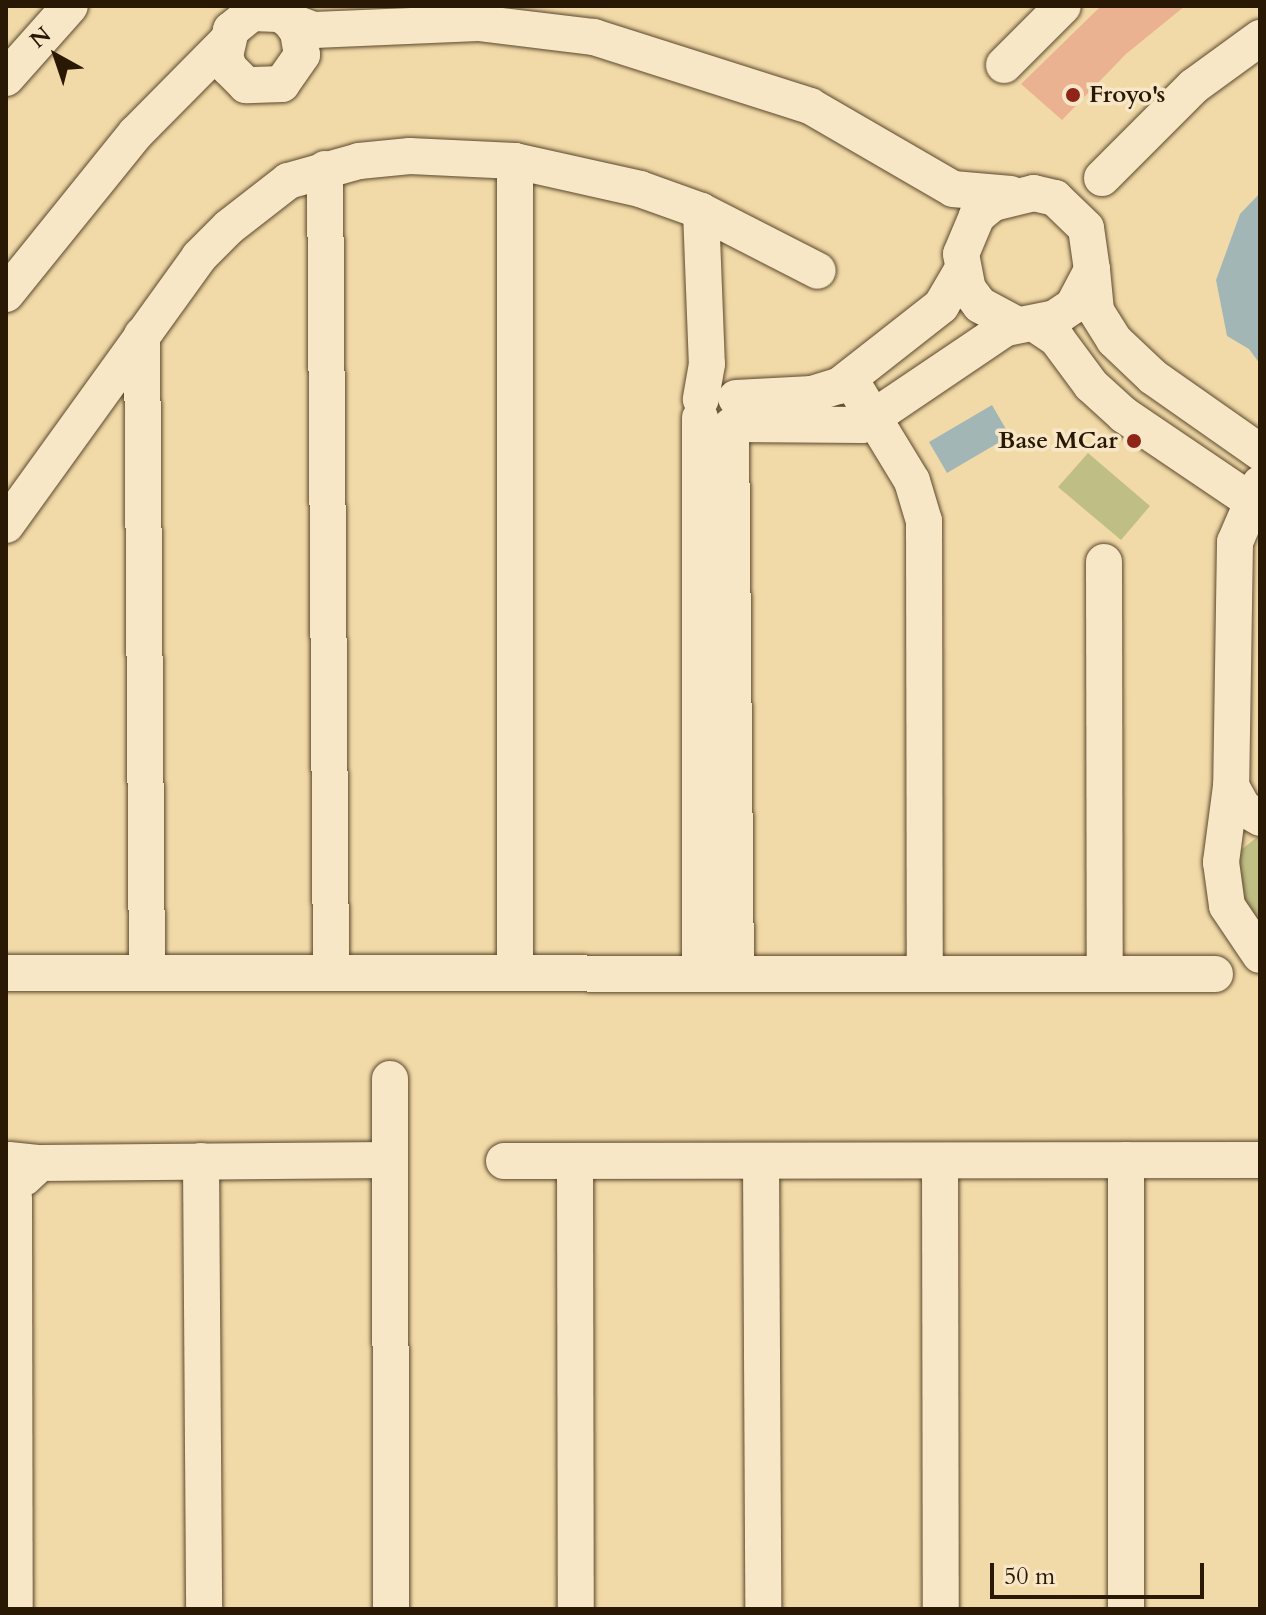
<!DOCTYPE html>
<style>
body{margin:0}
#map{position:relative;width:1266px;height:1615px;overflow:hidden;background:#f2daa8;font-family:Cardo,serif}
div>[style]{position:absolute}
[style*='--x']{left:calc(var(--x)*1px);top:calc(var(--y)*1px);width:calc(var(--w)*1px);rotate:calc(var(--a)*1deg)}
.green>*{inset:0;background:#bfbe84}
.water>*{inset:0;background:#a2b7b5}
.building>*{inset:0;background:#ebb291}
.roads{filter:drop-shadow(0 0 2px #5b482c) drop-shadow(0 0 2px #5b482c)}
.minor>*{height:36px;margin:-18px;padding:0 18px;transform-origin:18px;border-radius:18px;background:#f7e7c6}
.dots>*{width:22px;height:22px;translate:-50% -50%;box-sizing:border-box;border:4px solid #f7e7c6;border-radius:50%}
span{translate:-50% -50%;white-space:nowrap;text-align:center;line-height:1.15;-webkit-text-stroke:7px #f7e7c6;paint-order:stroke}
.poi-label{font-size:24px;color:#291803;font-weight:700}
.left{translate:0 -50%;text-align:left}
.right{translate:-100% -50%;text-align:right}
.frame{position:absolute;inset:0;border:8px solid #291803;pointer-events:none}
.north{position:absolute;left:16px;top:16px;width:80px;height:80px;-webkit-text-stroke:6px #f7e7c6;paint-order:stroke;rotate:320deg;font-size:22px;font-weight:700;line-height:32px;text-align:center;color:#291803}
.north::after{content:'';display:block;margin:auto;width:28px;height:36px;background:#291803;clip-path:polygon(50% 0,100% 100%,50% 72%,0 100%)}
.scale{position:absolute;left:990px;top:1563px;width:214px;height:36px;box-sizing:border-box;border:4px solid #291803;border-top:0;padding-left:10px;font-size:24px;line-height:28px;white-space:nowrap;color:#291803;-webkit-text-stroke:6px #f7e7c6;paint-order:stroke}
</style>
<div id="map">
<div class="green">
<div style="clip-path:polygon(1088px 453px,1150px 506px,1121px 540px,1058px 487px)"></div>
<div style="clip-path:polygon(1260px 835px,1260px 939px,1235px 880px,1241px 850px)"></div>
</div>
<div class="water">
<div style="clip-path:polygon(1260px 193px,1260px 364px,1249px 349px,1227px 336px,1216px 280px,1240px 214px)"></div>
<div style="clip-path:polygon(992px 405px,1010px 436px,947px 473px,929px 442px)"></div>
</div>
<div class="building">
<div style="clip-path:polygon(1101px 6px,1185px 6px,1126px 54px,1062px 120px,1021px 84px)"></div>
</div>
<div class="roads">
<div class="minor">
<div style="--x:268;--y:6;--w:27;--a:34"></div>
<div style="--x:290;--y:21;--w:14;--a:54"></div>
<div style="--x:298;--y:32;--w:23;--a:80"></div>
<div style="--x:302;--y:55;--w:35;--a:125"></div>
<div style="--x:282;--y:84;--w:36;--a:178"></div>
<div style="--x:246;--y:85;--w:24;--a:-135"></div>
<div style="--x:229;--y:68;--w:13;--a:-108"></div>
<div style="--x:225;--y:56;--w:27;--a:-77"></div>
<div style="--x:231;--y:30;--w:27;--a:-39"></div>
<div style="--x:252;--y:13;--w:26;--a:2"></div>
<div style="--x:290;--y:21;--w:26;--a:21"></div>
<div style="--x:314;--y:30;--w:164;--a:-2.4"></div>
<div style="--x:478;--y:23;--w:117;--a:6.9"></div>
<div style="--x:594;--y:37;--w:227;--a:17.7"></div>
<div style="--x:810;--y:106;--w:165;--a:30.1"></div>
<div style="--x:953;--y:189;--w:58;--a:4.9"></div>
<div style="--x:1004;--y:65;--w:83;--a:-45"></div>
<div style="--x:6;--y:78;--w:96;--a:-48.4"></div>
<div style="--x:325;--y:169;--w:804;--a:89.57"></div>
<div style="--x:1102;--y:178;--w:130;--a:-45"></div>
<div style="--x:1194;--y:86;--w:82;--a:-36"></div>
<div style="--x:701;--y:211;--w:131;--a:27.1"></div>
<div style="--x:1092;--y:270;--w:41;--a:84.4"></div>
<div style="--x:1096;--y:311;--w:34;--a:58"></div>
<div style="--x:1114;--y:340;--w:54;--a:43.5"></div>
<div style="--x:1153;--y:377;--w:131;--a:35"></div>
<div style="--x:6;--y:294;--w:207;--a:-51.1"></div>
<div style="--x:136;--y:133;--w:128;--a:-45.3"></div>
<div style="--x:1035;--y:324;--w:27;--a:34"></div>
<div style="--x:1057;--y:339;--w:57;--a:53.5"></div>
<div style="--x:1091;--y:385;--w:45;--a:42.3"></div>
<div style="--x:1124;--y:415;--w:164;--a:34.1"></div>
<div style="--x:142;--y:335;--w:638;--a:89.55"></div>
<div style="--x:850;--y:379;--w:119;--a:58.7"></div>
<div style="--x:912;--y:481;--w:42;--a:73.3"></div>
<div style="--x:924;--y:521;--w:452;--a:89.9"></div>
<div style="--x:736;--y:398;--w:76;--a:-3"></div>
<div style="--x:812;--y:394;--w:28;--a:-17"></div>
<div style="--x:839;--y:386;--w:130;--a:-38.1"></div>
<div style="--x:941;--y:306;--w:42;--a:-59.7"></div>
<div style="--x:734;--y:424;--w:128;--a:0.4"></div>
<div style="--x:862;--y:425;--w:174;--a:-34"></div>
<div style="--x:1006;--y:328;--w:50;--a:-11.5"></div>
<div style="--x:1055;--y:318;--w:22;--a:-34"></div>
<div style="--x:1073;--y:306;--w:41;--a:-62.2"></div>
<div style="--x:1092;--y:270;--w:42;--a:-98.1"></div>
<div style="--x:1086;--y:228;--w:43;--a:-135.9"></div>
<div style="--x:1055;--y:198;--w:22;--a:-167"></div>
<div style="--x:1034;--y:193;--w:42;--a:166.3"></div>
<div style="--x:993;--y:203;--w:21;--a:141"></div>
<div style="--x:977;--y:216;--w:41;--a:112.8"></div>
<div style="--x:961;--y:254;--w:36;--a:79"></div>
<div style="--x:968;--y:289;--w:20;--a:53"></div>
<div style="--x:980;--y:305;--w:38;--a:28"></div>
<div style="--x:731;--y:426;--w:547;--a:89.48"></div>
<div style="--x:1260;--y:484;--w:63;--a:113.3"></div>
<div style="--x:1235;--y:542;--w:244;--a:90.9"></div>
<div style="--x:1231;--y:786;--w:77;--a:97.5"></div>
<div style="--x:1221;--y:862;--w:44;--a:82.2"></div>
<div style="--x:1227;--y:906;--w:59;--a:56"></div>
<div style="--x:6;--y:525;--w:330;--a:-54.2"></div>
<div style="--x:199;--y:257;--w:42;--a:-45"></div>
<div style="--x:229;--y:227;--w:75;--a:-37.9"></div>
<div style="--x:288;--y:181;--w:74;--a:-15.7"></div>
<div style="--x:359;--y:161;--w:51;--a:-5.6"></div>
<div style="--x:410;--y:156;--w:105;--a:2.7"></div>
<div style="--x:515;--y:161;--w:128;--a:12.6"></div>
<div style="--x:640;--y:189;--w:65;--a:19.8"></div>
<div style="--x:701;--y:211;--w:153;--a:87.8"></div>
<div style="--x:707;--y:364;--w:36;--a:100"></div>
<div style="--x:1104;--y:562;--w:412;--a:89.9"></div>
<div style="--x:1231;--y:786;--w:25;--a:61"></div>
<div style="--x:1243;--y:808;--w:20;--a:30"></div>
<div style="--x:6;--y:973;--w:1209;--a:0.05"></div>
<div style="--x:515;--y:973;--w:812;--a:-90"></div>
<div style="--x:700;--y:973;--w:555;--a:-90"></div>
<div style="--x:390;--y:1079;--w:530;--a:89.89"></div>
<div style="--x:9;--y:1160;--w:31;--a:6"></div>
<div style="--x:40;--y:1163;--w:22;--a:137"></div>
<div style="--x:1126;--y:1160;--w:449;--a:90"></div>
<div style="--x:201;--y:1161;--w:448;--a:89.6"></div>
<div style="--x:504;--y:1161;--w:756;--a:-0.08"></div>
<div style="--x:575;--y:1161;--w:448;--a:89.9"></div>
<div style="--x:761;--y:1161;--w:448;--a:89.7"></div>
<div style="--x:940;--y:1161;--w:448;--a:89.9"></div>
<div style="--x:40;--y:1163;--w:348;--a:-0.5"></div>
<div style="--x:14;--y:1198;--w:411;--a:89.9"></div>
</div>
</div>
<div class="dots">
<div style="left:1073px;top:95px;background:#8f2418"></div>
<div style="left:1134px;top:441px;background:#8f2418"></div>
</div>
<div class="poi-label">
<span class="left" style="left:1089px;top:95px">Froyo's</span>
<span class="right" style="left:1118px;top:441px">Base MCar</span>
</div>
<div class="frame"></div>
<div class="north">N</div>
<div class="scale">50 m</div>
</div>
